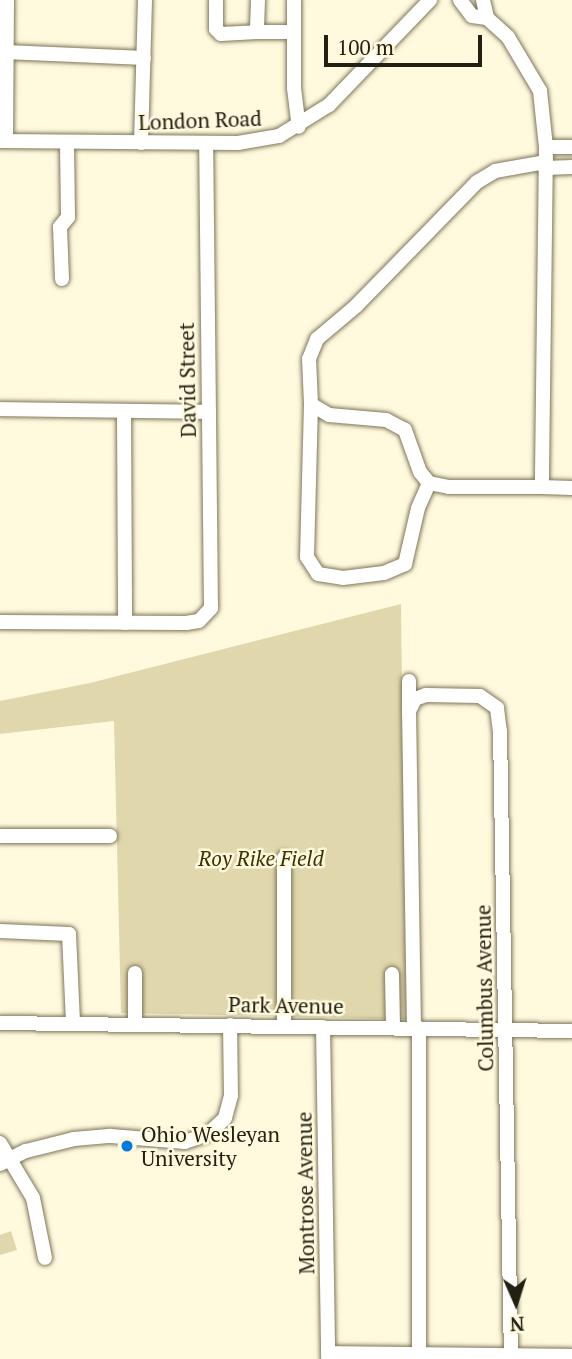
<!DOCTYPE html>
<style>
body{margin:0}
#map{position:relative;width:572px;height:1359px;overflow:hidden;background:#fff9de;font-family:"PT Serif",serif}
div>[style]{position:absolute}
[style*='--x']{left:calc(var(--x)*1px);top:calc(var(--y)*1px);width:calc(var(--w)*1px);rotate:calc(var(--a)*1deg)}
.green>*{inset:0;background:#e0d7ac}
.roads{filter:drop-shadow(0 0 2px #7e7759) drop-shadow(0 0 2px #7e7759)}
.minor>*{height:14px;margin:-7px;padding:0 7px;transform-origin:7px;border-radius:7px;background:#fff}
.dots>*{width:19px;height:19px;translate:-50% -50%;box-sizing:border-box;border:4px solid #fff9de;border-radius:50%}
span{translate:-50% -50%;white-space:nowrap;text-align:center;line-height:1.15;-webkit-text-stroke:5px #fff9de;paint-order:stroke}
.street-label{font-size:21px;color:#222013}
.park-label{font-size:21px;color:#3c3303;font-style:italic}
.poi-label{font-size:21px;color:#222013}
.left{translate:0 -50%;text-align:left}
.north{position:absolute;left:481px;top:1268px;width:70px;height:70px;-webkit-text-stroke:5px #fff9de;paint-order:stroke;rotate:177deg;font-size:19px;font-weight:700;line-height:28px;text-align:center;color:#222013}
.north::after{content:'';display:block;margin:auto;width:24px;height:32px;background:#222013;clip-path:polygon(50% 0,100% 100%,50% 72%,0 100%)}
.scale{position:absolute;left:324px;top:35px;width:158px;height:32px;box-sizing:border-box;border:4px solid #222013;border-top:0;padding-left:9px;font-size:21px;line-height:24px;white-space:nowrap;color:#222013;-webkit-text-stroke:5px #fff9de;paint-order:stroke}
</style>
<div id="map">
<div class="green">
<div style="clip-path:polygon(401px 604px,406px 1019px,121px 1013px,114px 721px,0 734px,0 701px,90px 683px)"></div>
<div style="clip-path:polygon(11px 1231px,17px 1250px,0 1255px,0 1235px)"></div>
</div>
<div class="roads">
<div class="minor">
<div style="--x:216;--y:0;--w:29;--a:90"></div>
<div style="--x:216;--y:29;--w:7;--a:45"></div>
<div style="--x:221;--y:34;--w:36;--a:-3"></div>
<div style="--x:258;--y:0;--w:32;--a:92"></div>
<div style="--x:257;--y:32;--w:36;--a:0"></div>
<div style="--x:294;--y:0;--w:88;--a:90"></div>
<div style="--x:294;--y:88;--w:39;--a:83"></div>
<div style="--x:460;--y:0;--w:20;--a:53"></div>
<div style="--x:472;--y:16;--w:15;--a:8"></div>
<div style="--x:487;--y:18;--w:28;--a:42"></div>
<div style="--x:508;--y:37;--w:63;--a:59.3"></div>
<div style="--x:540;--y:91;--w:56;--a:83.9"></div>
<div style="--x:546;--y:147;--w:340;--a:90.7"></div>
<div style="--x:542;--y:487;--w:30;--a:2"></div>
<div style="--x:483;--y:0;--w:18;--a:77"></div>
<div style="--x:6;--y:52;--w:138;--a:2.5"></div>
<div style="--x:0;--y:141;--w:238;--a:0.5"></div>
<div style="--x:238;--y:143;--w:42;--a:-9.7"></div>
<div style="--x:279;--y:136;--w:59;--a:-31.8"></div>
<div style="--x:329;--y:105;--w:146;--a:-46.1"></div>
<div style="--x:6;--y:141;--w:141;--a:-89.6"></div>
<div style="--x:141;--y:143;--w:143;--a:-88.4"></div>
<div style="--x:546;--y:147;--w:26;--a:0"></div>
<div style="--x:545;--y:168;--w:27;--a:-2"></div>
<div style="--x:62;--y:279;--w:52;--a:-92.2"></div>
<div style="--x:60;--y:227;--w:13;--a:-51"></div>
<div style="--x:68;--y:217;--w:75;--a:-90.8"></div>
<div style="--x:311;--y:404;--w:153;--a:91.5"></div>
<div style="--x:307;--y:557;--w:20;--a:57"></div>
<div style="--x:318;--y:574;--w:25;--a:9"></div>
<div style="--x:343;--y:578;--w:41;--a:-7"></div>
<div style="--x:384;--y:573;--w:23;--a:-23"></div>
<div style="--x:405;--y:564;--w:57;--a:-76.9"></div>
<div style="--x:418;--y:508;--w:27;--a:-66"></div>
<div style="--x:0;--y:409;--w:209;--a:0.8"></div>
<div style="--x:124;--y:411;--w:212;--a:89.7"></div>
<div style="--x:542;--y:487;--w:93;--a:180"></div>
<div style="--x:449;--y:487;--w:20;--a:-169"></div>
<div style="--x:429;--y:483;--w:14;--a:-129"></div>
<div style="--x:420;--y:472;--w:45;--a:-109.7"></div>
<div style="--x:405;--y:430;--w:21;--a:-152"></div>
<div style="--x:386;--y:420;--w:57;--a:-175"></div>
<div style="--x:329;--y:415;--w:21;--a:-149"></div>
<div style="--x:311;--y:404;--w:45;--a:-92.5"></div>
<div style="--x:309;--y:359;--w:22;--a:-68"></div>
<div style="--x:317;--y:339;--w:51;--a:-40.2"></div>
<div style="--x:356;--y:306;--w:173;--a:-45.7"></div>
<div style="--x:477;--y:182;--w:21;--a:-31"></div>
<div style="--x:495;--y:171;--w:52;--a:-10"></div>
<div style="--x:0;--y:622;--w:186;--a:0.3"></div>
<div style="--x:186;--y:623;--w:13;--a:-9"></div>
<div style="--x:199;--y:621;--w:18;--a:-47"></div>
<div style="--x:211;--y:608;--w:464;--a:-90.6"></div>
<div style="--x:409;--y:681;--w:28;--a:90"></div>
<div style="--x:0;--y:836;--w:110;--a:0"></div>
<div style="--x:284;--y:858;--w:168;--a:90"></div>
<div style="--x:0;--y:931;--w:69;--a:2.5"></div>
<div style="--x:69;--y:934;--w:89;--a:87.4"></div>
<div style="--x:135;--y:973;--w:51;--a:90"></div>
<div style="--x:392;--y:974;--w:54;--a:88.9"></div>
<div style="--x:0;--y:1023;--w:572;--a:0.8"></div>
<div style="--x:323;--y:1027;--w:332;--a:89.1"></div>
<div style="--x:414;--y:1028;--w:317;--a:-90.9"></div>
<div style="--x:409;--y:711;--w:13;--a:-63"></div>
<div style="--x:415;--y:699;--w:12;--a:-20"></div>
<div style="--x:426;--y:695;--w:54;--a:1.1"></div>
<div style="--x:480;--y:696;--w:21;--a:35"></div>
<div style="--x:497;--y:708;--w:23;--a:83"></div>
<div style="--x:500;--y:731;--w:628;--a:89"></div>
<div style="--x:0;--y:1143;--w:64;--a:59"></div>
<div style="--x:33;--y:1198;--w:61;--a:78.7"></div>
<div style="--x:0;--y:1164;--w:29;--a:-27"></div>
<div style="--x:26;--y:1151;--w:49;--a:-14"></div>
<div style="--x:74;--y:1139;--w:37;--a:-5"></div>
<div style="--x:111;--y:1136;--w:74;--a:4.6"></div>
<div style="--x:185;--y:1142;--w:24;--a:-19"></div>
<div style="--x:208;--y:1134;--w:23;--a:-43"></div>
<div style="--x:225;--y:1118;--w:23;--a:-75"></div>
<div style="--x:231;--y:1096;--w:71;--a:-90.8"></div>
<div style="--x:328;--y:1353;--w:244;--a:0.7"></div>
<div style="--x:419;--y:1359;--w:331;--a:-90"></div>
</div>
</div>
<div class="dots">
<div style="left:127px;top:1146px;background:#0379e0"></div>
</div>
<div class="street-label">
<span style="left:200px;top:120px;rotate:-2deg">London Road</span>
<span style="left:187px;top:380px;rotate:-91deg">David Street</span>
<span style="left:484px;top:988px;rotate:-91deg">Columbus Avenue</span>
<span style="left:286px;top:1005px;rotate:1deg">Park Avenue</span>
<span style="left:305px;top:1193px;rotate:-91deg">Montrose Avenue</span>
</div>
<div class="park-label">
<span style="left:261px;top:858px">Roy Rike Field</span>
</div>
<div class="poi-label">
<span class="left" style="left:141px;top:1146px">Ohio Wesleyan<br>University</span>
</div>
<div class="north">N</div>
<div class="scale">100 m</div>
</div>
